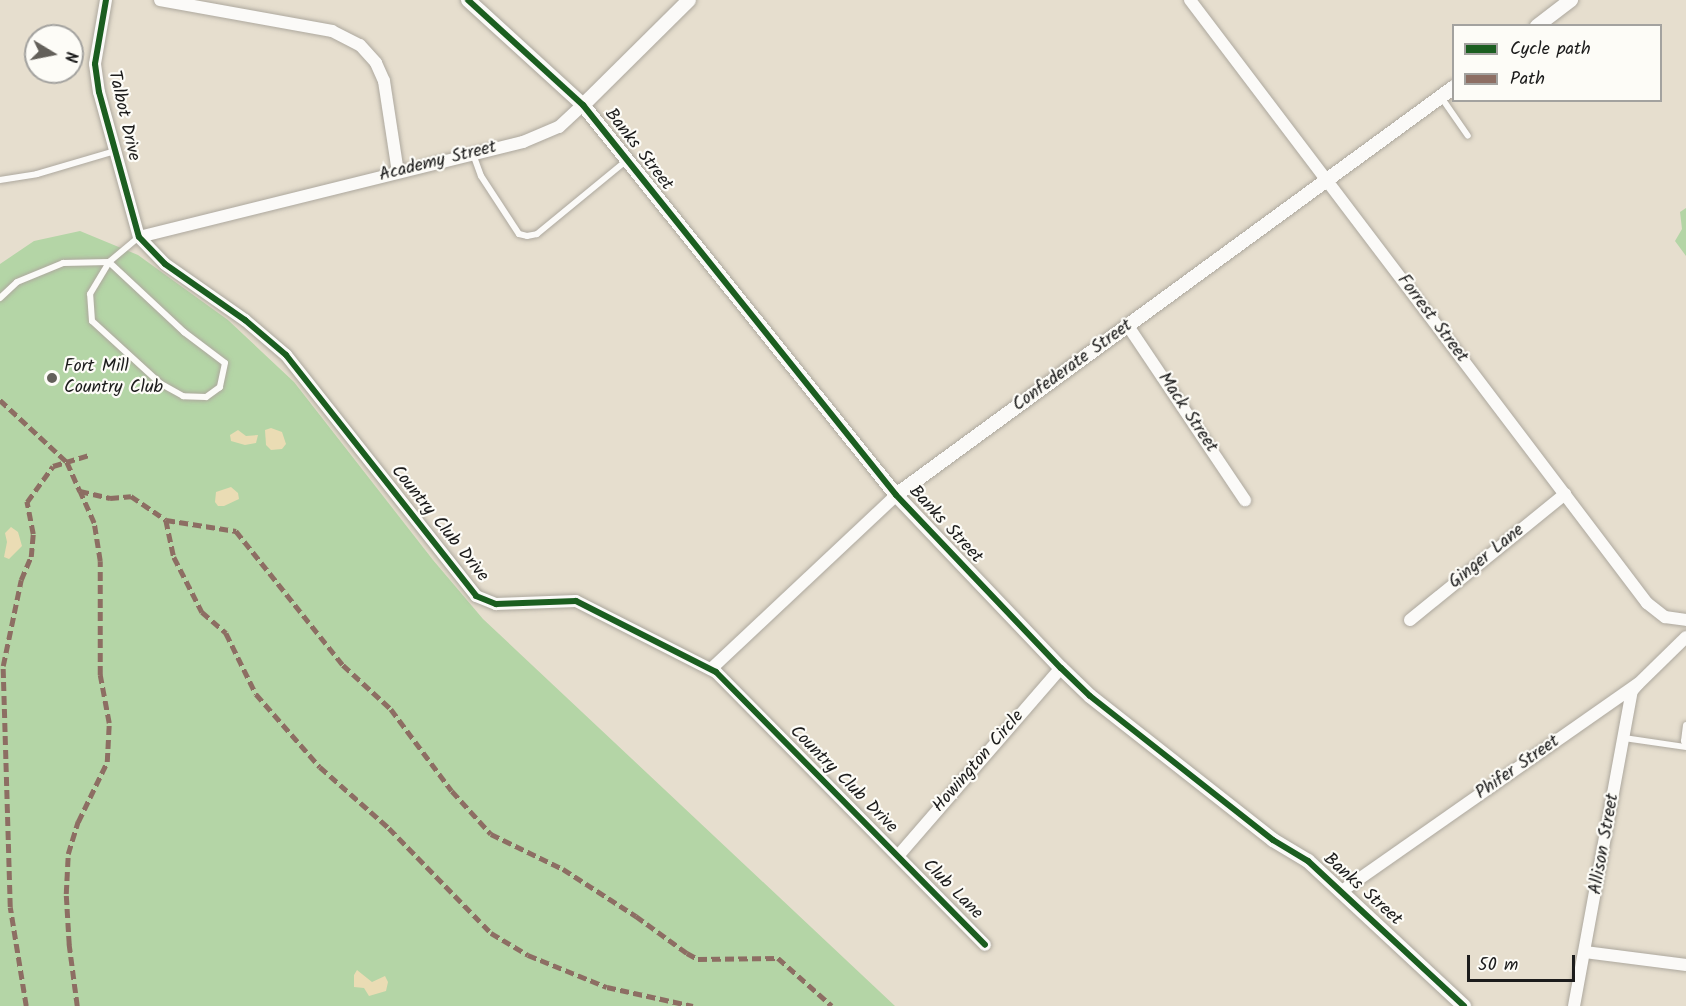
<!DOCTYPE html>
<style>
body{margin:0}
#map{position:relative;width:1686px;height:1006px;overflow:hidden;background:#e6dece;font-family:Kalam,sans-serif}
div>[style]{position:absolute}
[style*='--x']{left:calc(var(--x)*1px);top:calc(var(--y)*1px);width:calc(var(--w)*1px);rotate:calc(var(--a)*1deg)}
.green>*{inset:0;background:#b4d5a6}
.sand>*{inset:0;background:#eadcb4}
.roads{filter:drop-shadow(0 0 2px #ada89e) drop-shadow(0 0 2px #ada89e)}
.service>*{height:6px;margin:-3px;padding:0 3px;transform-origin:3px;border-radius:3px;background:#fbfaf8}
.minor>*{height:12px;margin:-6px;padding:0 6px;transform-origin:6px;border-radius:6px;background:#fbfaf8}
.tertiary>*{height:14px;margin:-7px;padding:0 7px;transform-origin:7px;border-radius:7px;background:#fbfaf8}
.quiet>*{height:4.5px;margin-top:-2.25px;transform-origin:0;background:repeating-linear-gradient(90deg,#8d6e63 0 9px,transparent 0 13.5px)}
.cycleway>*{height:6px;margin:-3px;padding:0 3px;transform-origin:3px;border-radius:3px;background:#1b5e20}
.dots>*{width:16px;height:16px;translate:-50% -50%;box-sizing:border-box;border:3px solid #fdfcf7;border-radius:50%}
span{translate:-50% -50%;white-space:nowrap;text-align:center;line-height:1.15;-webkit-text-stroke:4.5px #fdfcf7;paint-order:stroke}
.street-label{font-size:18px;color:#1c1c1c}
.poi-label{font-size:18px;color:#1c1c1c}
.left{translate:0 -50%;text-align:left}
.legend{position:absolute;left:1452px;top:24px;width:210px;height:78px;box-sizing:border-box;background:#fdfcf7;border:2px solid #a3a29f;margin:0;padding:8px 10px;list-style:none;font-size:18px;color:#1c1c1c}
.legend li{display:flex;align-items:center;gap:12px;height:30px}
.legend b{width:30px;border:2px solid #a3a29f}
.north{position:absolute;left:24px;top:24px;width:60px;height:60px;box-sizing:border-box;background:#fdfcf7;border:2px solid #a3a29f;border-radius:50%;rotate:100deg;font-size:16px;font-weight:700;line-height:24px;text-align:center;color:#1c1c1c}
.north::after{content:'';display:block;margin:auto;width:21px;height:27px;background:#63605a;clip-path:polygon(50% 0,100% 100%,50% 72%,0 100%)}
.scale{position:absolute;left:1467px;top:955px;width:108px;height:27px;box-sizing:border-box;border:3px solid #1c1c1c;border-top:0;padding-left:8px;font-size:18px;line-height:21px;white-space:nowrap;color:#1c1c1c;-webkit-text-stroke:4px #fdfcf7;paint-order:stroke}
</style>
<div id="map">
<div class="green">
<div style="clip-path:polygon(1686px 208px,1686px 256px,1675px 241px,1682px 229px,1680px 212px)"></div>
<div style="clip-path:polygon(80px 231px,138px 255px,228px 320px,294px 382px,433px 560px,483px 619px,895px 1006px,0 1006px,0 264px,34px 241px)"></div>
</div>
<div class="sand">
<div style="clip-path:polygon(271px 428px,282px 432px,286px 444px,282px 449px,271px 450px,266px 445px,265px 430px)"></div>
<div style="clip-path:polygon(238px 430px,246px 436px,258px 435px,256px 443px,245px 445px,231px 441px,230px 435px)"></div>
<div style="clip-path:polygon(231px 487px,238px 493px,239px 499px,224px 506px,218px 506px,215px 502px,216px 492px)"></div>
<div style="clip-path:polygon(11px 527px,18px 532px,22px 546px,9px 559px,4px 557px,7px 542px,5px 533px)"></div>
<div style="clip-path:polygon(357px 970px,372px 982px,385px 976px,388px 982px,386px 991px,369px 996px,364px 988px,354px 987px,354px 975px)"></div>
</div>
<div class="roads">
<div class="service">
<div style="--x:1441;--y:97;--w:47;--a:55.3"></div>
<div style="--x:473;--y:154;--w:23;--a:70"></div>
<div style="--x:481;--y:176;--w:69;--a:56.8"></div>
<div style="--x:519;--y:234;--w:8;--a:14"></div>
<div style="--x:527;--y:236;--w:10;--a:-11"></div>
<div style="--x:537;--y:234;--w:115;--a:-39.4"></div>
<div style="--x:0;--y:180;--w:37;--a:-9"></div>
<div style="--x:37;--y:174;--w:81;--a:-16.4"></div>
<div style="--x:0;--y:298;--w:23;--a:-43"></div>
<div style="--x:17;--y:282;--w:50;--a:-22.4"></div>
<div style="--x:63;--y:263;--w:46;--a:-1.2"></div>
<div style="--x:109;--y:262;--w:103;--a:43"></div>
<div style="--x:184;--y:332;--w:51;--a:37.1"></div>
<div style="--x:225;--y:363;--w:25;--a:102"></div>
<div style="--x:220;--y:387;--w:17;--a:144"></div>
<div style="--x:206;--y:397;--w:23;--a:-178"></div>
<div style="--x:183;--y:396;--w:25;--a:-151"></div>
<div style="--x:161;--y:384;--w:93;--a:-137.6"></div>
<div style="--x:92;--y:321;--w:27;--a:-94"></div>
<div style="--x:90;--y:294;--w:37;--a:-59"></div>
<div style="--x:109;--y:262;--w:39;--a:-40"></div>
<div style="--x:1686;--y:725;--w:16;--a:97"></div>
<div style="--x:1684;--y:741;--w:4;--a:63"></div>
<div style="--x:1624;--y:738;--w:63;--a:8.3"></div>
</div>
<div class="minor">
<div style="--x:106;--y:0;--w:65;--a:99.8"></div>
<div style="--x:95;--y:64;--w:28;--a:82"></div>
<div style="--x:99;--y:92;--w:150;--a:74.6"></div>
<div style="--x:139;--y:237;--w:37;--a:46"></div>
<div style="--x:165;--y:264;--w:98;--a:35"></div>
<div style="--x:245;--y:320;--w:54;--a:40.5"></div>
<div style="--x:286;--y:355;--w:307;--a:51.7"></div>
<div style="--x:476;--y:596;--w:22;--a:22"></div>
<div style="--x:496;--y:604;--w:80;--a:-2.1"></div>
<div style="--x:576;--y:601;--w:157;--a:26.9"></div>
<div style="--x:716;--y:672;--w:383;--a:45.4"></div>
<div style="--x:160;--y:0;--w:175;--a:10.2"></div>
<div style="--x:332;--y:31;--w:31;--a:27"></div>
<div style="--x:360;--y:45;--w:24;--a:48"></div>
<div style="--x:376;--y:63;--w:20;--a:66"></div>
<div style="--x:384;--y:81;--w:92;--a:81.3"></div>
<div style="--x:1190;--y:0;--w:757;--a:52.84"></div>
<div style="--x:1647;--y:603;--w:23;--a:38"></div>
<div style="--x:1665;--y:617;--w:21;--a:8"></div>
<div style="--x:139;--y:237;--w:396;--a:-13.9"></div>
<div style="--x:523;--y:142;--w:39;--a:-23"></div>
<div style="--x:559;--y:127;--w:33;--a:-43"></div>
<div style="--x:1128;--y:326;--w:210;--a:56.1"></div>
<div style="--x:1410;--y:620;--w:200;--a:-39.1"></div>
<div style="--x:711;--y:669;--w:254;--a:-43.2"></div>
<div style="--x:898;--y:856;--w:249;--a:-49.1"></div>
<div style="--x:1342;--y:891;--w:361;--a:-35"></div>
<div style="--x:1638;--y:684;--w:67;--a:-44.4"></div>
<div style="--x:1585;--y:952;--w:102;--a:7.3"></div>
<div style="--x:1574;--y:1006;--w:320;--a:-79.6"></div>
<div style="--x:1632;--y:691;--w:8;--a:-50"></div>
</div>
<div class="tertiary">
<div style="--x:468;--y:0;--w:156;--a:42.4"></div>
<div style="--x:583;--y:105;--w:500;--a:51.25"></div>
<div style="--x:896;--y:495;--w:239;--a:46.4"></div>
<div style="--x:1061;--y:668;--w:40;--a:44"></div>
<div style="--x:1090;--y:696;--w:233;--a:38.2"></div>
<div style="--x:1273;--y:840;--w:41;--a:31"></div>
<div style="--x:1308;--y:861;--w:213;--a:42.9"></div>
<div style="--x:1537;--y:26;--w:43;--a:-37.4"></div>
<div style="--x:583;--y:105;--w:149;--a:-44.7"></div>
<div style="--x:896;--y:495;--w:691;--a:-36.17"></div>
</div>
</div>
<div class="quiet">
<div style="--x:0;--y:400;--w:91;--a:42.8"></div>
<div style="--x:67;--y:462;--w:32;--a:66"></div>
<div style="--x:80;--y:491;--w:31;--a:13"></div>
<div style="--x:110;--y:498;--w:21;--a:-5"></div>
<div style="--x:131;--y:496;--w:42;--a:34.4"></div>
<div style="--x:166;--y:520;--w:71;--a:8.9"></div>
<div style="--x:236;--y:531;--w:171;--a:51.4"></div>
<div style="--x:343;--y:665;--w:65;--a:42.5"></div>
<div style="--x:391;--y:709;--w:102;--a:53.4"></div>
<div style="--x:452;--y:791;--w:58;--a:47.8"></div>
<div style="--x:491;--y:834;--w:80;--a:25.9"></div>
<div style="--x:563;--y:869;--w:87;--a:32.8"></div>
<div style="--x:636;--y:916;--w:63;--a:36"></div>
<div style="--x:687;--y:953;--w:13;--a:29"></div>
<div style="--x:698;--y:959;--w:80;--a:-0.7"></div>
<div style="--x:778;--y:958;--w:72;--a:41.6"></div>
<div style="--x:166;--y:520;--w:38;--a:78"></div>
<div style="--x:174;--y:557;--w:62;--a:63"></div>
<div style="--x:202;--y:612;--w:32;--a:41"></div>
<div style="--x:226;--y:633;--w:68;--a:63.8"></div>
<div style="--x:256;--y:694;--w:97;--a:48.8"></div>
<div style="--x:320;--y:767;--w:92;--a:41.5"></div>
<div style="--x:389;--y:828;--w:146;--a:45.8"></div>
<div style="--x:491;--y:933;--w:43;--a:30.7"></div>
<div style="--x:528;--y:955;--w:85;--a:22.1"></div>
<div style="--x:607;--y:987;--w:88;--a:12.5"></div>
<div style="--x:26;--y:1006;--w:100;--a:-99.2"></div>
<div style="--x:10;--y:907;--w:241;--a:-91.7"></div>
<div style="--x:3;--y:666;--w:88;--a:-78.2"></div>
<div style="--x:21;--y:580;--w:25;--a:-67"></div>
<div style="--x:31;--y:557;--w:23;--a:-85"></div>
<div style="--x:33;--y:534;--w:33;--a:-101"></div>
<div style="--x:27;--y:502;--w:44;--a:-54.2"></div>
<div style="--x:53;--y:466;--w:39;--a:-17"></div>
<div style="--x:77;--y:1006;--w:62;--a:-97.5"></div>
<div style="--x:69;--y:945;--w:51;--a:-93.4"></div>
<div style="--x:66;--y:894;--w:40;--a:-87.1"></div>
<div style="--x:68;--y:854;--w:34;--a:-73"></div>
<div style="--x:78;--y:822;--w:67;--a:-64.2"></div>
<div style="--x:107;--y:762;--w:39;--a:-87"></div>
<div style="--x:109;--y:723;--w:49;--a:-100.6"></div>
<div style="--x:100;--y:675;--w:114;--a:-90"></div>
<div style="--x:100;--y:561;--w:38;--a:-99"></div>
<div style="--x:94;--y:523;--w:35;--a:-114"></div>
</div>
<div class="cycleway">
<div style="--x:106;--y:0;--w:65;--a:99.8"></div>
<div style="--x:95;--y:64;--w:28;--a:82"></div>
<div style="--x:99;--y:92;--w:150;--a:74.6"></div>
<div style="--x:139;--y:237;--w:37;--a:46"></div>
<div style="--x:165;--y:264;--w:98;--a:35"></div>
<div style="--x:245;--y:320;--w:54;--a:40.5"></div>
<div style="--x:286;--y:355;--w:307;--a:51.7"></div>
<div style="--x:476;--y:596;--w:22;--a:22"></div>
<div style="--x:496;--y:604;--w:80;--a:-2.1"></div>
<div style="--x:576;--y:601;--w:157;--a:26.9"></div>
<div style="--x:716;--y:672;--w:383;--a:45.4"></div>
<div style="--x:468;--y:0;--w:156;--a:42.4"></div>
<div style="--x:583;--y:105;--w:500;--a:51.25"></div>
<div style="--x:896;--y:495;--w:239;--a:46.4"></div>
<div style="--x:1061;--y:668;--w:40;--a:44"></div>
<div style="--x:1090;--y:696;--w:233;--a:38.2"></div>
<div style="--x:1273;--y:840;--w:41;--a:31"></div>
<div style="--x:1308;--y:861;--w:213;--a:42.9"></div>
</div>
<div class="dots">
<div style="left:52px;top:378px;background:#63605a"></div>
</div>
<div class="street-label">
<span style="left:123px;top:116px;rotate:77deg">Talbot Drive</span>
<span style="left:638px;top:150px;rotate:52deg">Banks Street</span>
<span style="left:438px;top:162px;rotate:-14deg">Academy Street</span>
<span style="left:1432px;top:319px;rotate:53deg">Forrest Street</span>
<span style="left:1073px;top:366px;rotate:-36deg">Confederate Street</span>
<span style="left:1187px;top:413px;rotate:56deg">Mack Street</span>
<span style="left:439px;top:524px;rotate:51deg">Country Club Drive</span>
<span style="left:945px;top:525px;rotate:47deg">Banks Street</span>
<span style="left:1487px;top:557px;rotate:-39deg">Ginger Lane</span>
<span style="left:979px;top:762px;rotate:-49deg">Howington Circle</span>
<span style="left:1518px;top:768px;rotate:-35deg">Phifer Street</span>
<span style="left:843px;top:780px;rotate:45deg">Country Club Drive</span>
<span style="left:1605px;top:844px;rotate:-80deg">Allison Street</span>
<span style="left:952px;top:890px;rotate:45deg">Club Lane</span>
<span style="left:1362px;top:890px;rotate:42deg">Banks Street</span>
</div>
<div class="poi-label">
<span class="left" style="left:64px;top:378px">Fort Mill<br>Country Club</span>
</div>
<ul class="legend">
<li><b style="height:8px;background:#1b5e20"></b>Cycle path</li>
<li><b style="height:8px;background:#8d6e63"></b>Path</li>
</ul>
<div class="north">N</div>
<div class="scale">50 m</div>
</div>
